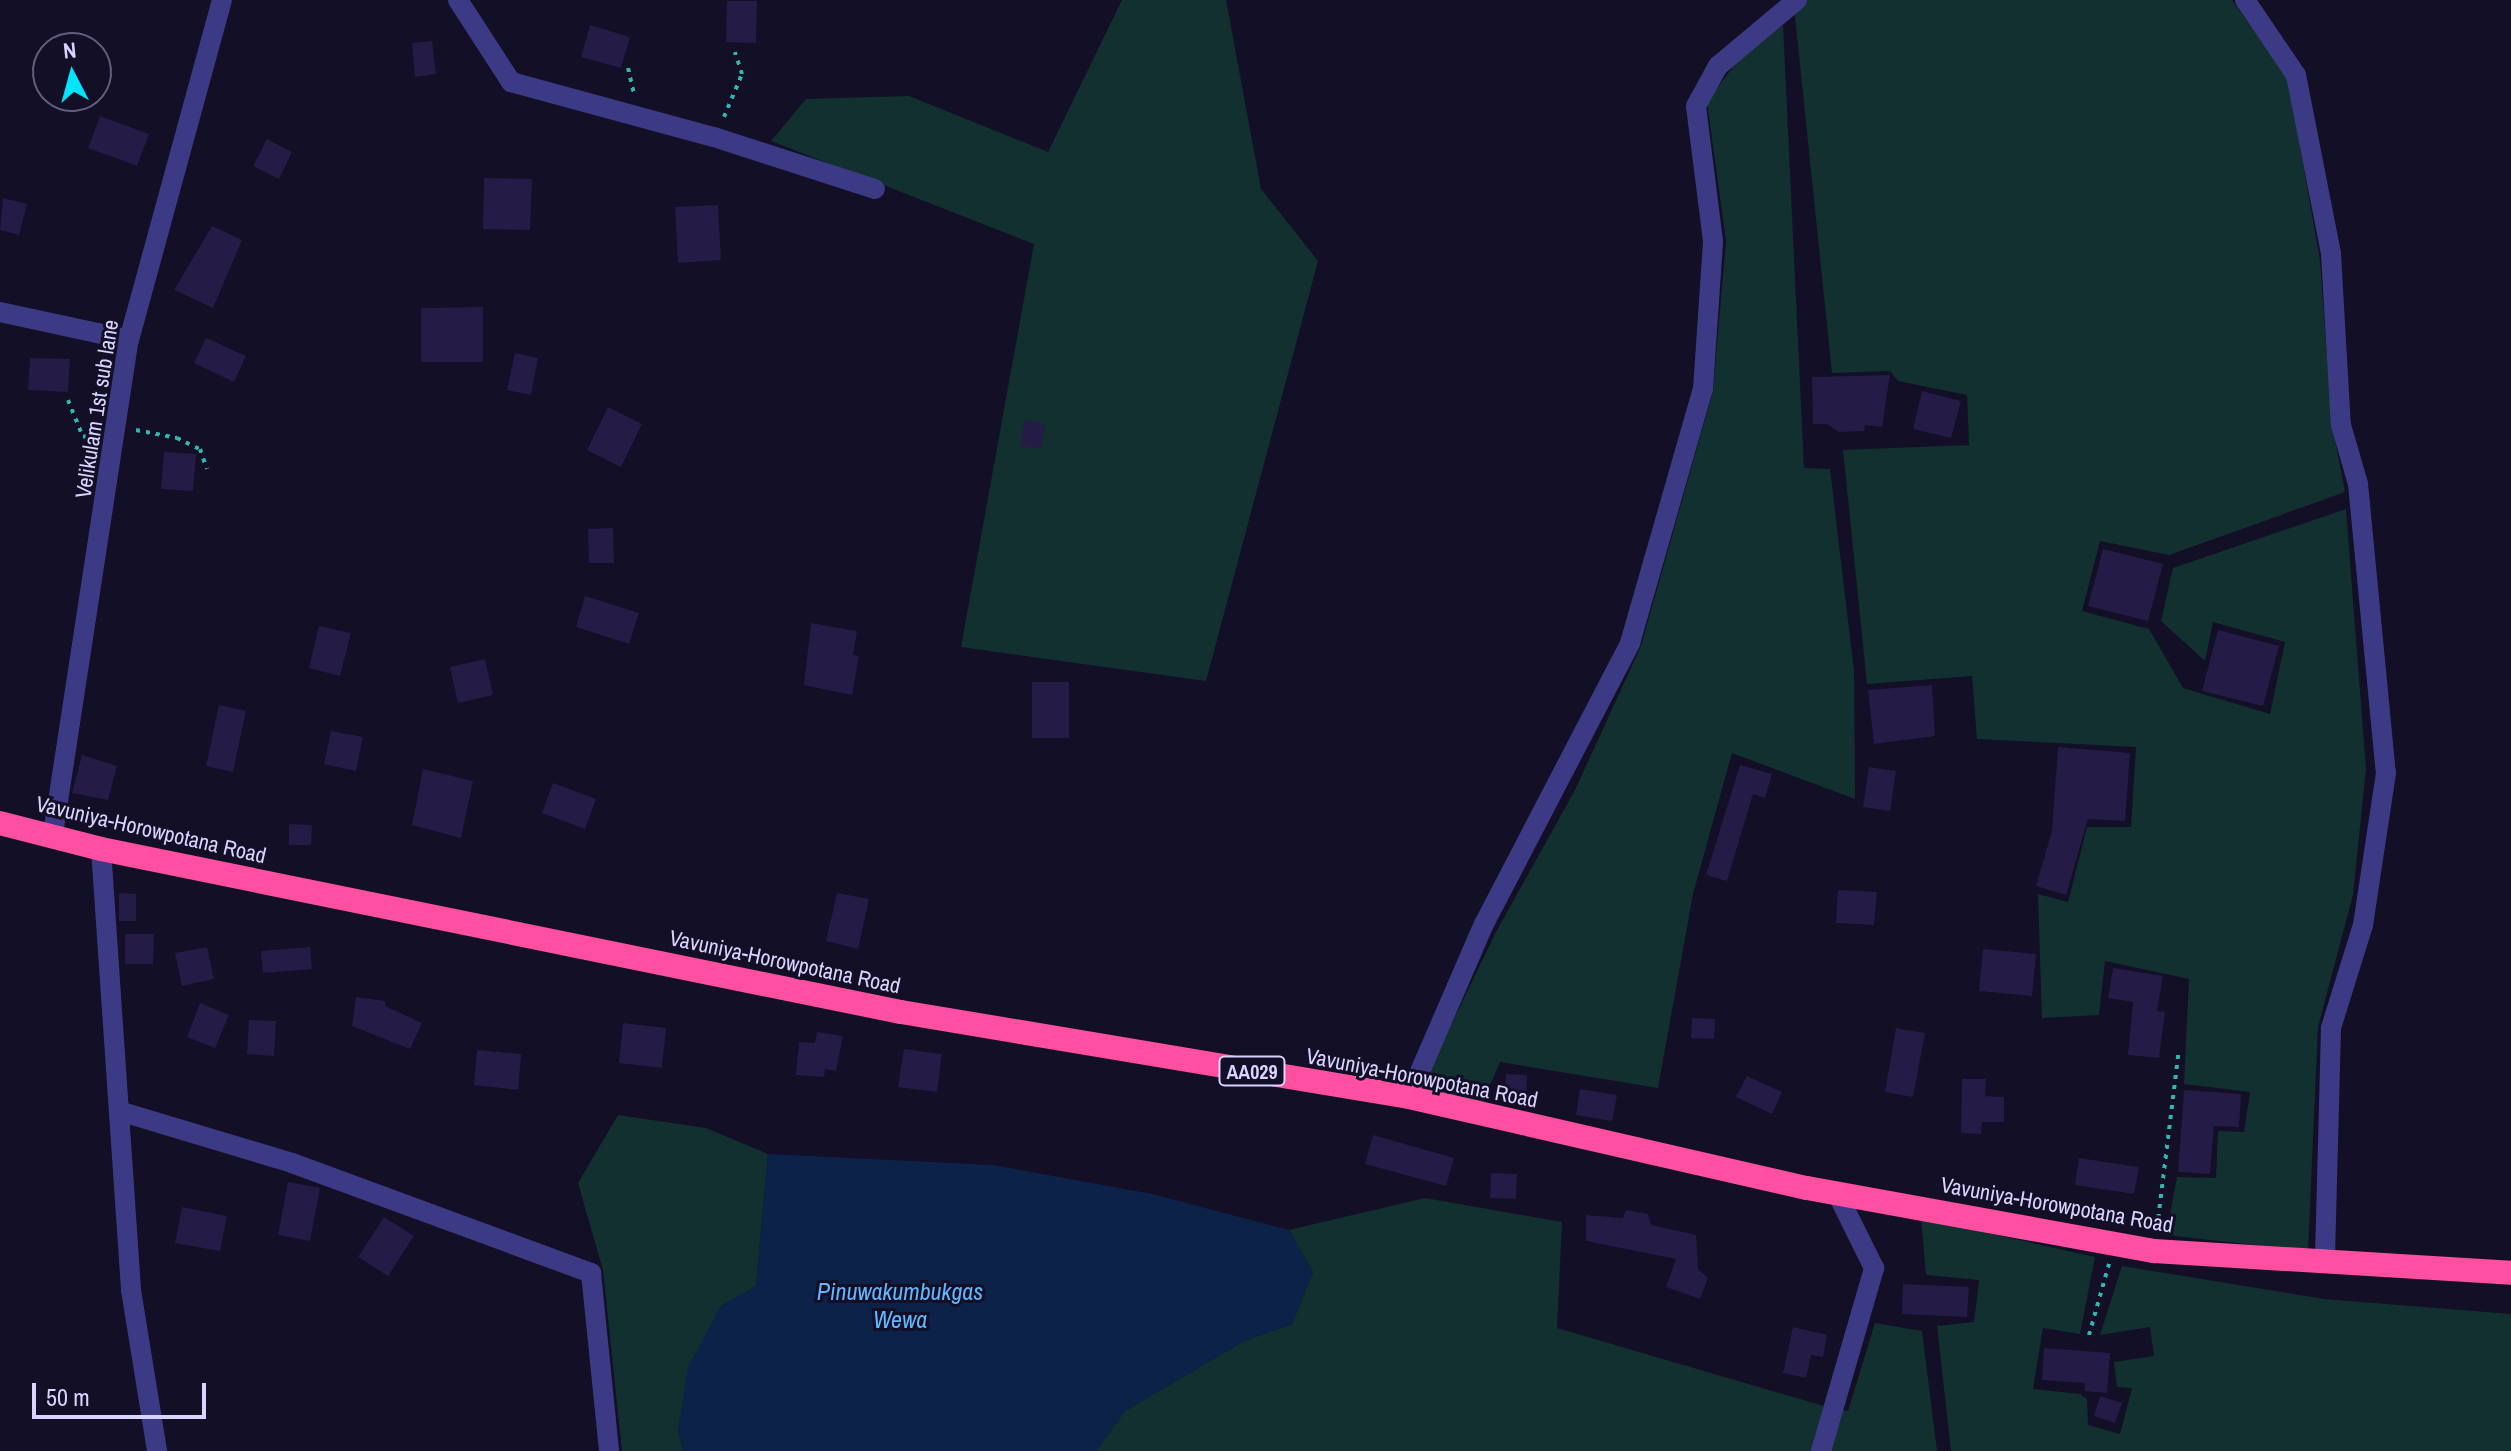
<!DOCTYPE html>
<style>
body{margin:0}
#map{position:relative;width:2511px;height:1451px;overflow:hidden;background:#130f26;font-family:"Archivo Narrow",sans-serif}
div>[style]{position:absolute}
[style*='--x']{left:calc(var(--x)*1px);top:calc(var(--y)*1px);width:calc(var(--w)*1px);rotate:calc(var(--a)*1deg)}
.green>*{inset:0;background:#12302f}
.water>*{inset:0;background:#0c2248}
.building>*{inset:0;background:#241b47}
.path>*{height:4px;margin-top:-2px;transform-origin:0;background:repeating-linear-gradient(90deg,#2fb8b0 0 4px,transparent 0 10px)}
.street>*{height:20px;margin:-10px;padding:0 10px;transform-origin:10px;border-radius:10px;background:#3d3a85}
.highway>*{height:24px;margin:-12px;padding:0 12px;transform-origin:12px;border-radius:12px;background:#ff4fa3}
span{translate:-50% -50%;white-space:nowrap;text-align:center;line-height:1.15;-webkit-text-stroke:6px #130f26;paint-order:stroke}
.shield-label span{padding:2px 6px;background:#130f26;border:2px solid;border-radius:6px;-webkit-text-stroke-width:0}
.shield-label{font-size:20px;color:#d9d4ff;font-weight:700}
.street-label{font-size:22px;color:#d9d4ff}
.water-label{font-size:24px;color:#62b6ff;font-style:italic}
.north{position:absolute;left:32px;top:32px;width:80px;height:80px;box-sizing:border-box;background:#130f26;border:2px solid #625e7d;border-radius:50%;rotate:354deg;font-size:22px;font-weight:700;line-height:32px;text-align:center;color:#d9d4ff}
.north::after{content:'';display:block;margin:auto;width:28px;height:36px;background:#00e5ff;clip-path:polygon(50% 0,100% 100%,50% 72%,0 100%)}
.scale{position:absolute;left:32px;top:1383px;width:174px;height:36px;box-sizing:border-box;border:4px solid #d9d4ff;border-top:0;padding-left:10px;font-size:24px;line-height:28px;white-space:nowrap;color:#d9d4ff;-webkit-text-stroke:6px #130f26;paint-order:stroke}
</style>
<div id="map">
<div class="green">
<div style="clip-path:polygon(1122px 0,1226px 0,1261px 189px,1318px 261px,1206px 681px,961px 647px,1034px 244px,771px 141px,806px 99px,909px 96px,1048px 152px)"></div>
<div style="clip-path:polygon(1808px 0,2232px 0,2288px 79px,2320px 260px,2332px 424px,2345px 492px,2169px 555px,2100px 541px,2082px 611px,2149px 629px,2183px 688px,2270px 714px,2285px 642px,2213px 622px,2205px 661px,2161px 621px,2173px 568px,2346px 509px,2366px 769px,2353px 895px,2318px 1027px,2308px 1251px,2166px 1235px,2177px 1177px,2216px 1178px,2218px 1131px,2244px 1132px,2250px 1092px,2184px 1084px,2189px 979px,2105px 961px,2099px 1015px,2042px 1018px,2038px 894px,2068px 902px,2087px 827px,2131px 827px,2136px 747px,1977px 739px,1972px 676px,1867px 684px,1843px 450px,1969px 445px,1967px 395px,1898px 381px,1890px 371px,1832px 373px,1794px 7px)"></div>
<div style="clip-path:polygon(1783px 25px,1804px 468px,1830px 469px,1854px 671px,1855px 799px,1732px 753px,1693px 894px,1658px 1088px,1500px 1062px,1480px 1108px,1419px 1091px,1496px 932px,1575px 790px,1641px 646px,1713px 391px,1726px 241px,1707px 102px,1735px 64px)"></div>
<div style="clip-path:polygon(618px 1115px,706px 1128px,768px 1154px,756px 1286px,721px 1306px,678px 1430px,683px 1451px,622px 1451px,603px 1270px,578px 1183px)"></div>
<div style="clip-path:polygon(1425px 1198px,1562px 1222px,1557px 1328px,1824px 1406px,1848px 1411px,1875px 1323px,1922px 1331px,1937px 1451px,1096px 1451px,1125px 1411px,1244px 1341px,1292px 1324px,1313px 1272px,1289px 1230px)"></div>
<div style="clip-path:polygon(1921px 1218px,2095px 1257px,2080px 1334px,2043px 1328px,2033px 1389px,2080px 1394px,2087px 1399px,2088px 1425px,2120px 1434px,2132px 1388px,2117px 1387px,2114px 1362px,2154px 1356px,2150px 1327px,2100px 1335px,2122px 1266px,2324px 1299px,2511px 1314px,2511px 1451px,1951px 1451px,1937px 1326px,1974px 1322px,1979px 1280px,1926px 1275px)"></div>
</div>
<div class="water">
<div style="clip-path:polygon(768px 1154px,993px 1165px,1152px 1194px,1289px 1230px,1313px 1272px,1292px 1324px,1244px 1341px,1125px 1411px,1096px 1451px,683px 1451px,678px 1430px,688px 1367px,721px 1306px,756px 1286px)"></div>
</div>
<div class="building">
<div style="clip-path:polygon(727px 1px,757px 1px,756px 43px,726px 42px)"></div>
<div style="clip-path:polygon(590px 25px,630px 37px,621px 68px,581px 57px)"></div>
<div style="clip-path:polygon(432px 41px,436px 74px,415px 77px,412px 43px)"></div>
<div style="clip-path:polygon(100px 116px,149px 134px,137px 166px,88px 148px)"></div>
<div style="clip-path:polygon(267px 139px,292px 152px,279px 179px,253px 166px)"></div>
<div style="clip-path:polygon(484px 178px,532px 179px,530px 230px,483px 229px)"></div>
<div style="clip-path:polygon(3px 198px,27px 204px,19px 235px,0 230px)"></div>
<div style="clip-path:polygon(718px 205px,721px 260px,678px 263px,675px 207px)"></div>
<div style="clip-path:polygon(212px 226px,242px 240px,213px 308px,174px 290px)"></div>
<div style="clip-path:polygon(483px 307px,483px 362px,421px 362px,421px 308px)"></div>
<div style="clip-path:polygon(206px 338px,246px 356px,234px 382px,194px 363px)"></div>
<div style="clip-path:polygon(515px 353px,538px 358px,531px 395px,507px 390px)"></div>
<div style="clip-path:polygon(30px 358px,70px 359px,68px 392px,28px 390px)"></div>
<div style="clip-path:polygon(1890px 375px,1882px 427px,1865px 425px,1864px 431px,1839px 432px,1827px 424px,1813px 424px,1812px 377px)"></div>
<div style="clip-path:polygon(1922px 391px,1961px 401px,1951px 438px,1913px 429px)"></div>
<div style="clip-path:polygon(608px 407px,642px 424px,621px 467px,587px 450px)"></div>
<div style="clip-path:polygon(1025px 420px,1045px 424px,1041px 449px,1020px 446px)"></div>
<div style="clip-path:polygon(164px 452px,196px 454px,193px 491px,161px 489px)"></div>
<div style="clip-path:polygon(613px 528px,614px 563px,589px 563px,588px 529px)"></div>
<div style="clip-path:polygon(2103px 549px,2163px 564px,2148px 621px,2088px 606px)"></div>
<div style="clip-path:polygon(585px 596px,639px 613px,629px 644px,576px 627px)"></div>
<div style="clip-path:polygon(811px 623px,857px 631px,853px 655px,859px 656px,852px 695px,804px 685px)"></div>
<div style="clip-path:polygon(319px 626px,351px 633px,340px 676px,309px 668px)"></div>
<div style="clip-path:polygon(2218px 630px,2279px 646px,2263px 706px,2202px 691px)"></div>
<div style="clip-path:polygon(485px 659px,493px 695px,458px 703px,450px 667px)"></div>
<div style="clip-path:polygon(1032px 682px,1069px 682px,1069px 738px,1032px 738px)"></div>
<div style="clip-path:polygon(1932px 685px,1935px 736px,1874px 744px,1868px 690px)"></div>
<div style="clip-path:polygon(219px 705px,246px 711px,233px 772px,206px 766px)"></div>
<div style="clip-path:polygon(331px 731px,363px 737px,356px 771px,324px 764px)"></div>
<div style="clip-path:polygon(2058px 747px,2130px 753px,2125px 821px,2088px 819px,2066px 895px,2036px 886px,2052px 831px)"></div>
<div style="clip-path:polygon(82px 755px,117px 766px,108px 800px,72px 793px)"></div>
<div style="clip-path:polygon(1740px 765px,1772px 774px,1765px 798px,1753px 794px,1727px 881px,1706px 875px)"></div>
<div style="clip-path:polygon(1869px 767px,1896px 771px,1890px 811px,1863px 807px)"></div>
<div style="clip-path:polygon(423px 769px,473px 781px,461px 838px,412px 825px)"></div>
<div style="clip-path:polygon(553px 783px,596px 799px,585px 829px,542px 813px)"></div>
<div style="clip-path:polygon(289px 824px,312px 825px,311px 845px,289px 845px)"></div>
<div style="clip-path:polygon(1838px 890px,1877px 892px,1874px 925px,1836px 923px)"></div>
<div style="clip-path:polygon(119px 893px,136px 894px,136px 921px,119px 921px)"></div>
<div style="clip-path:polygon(837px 893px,869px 899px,858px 949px,826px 941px)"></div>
<div style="clip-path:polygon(125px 934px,154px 934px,153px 964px,125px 964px)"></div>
<div style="clip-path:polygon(207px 947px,214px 979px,182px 986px,175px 953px)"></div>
<div style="clip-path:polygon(310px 947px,312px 969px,263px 973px,261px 951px)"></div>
<div style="clip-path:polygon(1983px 949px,2036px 954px,2032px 996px,1979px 991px)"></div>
<div style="clip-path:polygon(2113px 968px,2163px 976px,2157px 1011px,2165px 1012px,2159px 1058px,2128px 1055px,2133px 1002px,2108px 998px)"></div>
<div style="clip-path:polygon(356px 997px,385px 1001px,385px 1006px,422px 1023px,410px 1049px,352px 1026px)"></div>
<div style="clip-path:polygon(200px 1003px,229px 1015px,215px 1048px,187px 1037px)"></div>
<div style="clip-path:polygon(1692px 1018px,1715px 1019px,1714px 1039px,1691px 1038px)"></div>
<div style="clip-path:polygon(249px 1020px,276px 1021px,274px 1056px,247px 1054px)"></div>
<div style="clip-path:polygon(623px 1023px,666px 1028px,662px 1068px,619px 1063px)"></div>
<div style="clip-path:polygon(1896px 1028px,1925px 1033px,1913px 1097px,1885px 1092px)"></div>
<div style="clip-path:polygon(817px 1032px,843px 1036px,836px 1071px,825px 1069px,824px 1077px,796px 1075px,799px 1042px,815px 1043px)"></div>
<div style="clip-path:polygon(904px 1049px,942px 1054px,937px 1092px,898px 1087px)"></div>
<div style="clip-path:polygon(477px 1050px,521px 1054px,518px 1090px,474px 1085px)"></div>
<div style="clip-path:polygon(1506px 1074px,1527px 1075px,1526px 1102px,1504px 1101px)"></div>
<div style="clip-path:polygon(1747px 1076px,1782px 1092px,1772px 1114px,1736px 1097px)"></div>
<div style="clip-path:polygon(1962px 1079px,1986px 1079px,1985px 1096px,2004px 1097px,2004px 1122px,1982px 1122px,1981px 1134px,1961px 1133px)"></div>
<div style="clip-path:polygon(1580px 1089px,1617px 1095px,1612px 1121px,1576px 1115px)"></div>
<div style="clip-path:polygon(2184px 1090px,2241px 1094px,2239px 1127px,2214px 1126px,2210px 1174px,2178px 1172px)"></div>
<div style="clip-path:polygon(1373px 1135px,1454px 1158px,1446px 1186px,1365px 1164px)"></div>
<div style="clip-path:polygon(2079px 1158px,2139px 1167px,2134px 1194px,2075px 1185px)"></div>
<div style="clip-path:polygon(1491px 1173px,1517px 1174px,1516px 1199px,1490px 1198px)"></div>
<div style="clip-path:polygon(288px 1182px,320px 1188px,310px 1241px,278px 1235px)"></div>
<div style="clip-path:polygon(182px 1207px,227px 1216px,220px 1251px,175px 1243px)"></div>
<div style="clip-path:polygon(1626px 1210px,1648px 1214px,1651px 1225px,1696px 1235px,1698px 1269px,1708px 1278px,1700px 1299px,1666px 1287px,1676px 1259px,1586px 1241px,1586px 1215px,1623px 1218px)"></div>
<div style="clip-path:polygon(384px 1217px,414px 1236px,388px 1276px,358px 1257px)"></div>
<div style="clip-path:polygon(1903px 1284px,1969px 1287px,1967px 1317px,1902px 1314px)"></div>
<div style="clip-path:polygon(1793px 1327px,1827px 1335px,1823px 1357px,1811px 1355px,1806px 1378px,1783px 1373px)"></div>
<div style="clip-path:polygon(2044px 1348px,2110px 1353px,2107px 1393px,2085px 1391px,2085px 1383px,2042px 1380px)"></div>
<div style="clip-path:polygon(2100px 1396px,2122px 1403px,2115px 1423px,2094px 1416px)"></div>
</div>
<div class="path">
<div style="--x:628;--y:68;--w:28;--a:77"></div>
<div style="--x:724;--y:117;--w:47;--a:-67.3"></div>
<div style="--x:742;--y:74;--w:23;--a:-108"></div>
<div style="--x:68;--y:400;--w:40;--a:68"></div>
<div style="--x:83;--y:437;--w:10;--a:-17"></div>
<div style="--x:136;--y:430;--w:42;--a:11"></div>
<div style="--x:177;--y:438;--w:25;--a:26"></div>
<div style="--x:200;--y:449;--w:21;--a:71"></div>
<div style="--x:2157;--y:1228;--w:179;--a:-83"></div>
<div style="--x:2089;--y:1335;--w:74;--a:-74.3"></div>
</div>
<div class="street">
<div style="--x:458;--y:0;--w:98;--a:57.1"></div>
<div style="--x:511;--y:82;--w:210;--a:15.2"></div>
<div style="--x:714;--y:137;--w:169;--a:17.9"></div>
<div style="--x:2245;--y:0;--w:91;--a:55.8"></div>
<div style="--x:2296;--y:75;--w:182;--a:78.9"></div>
<div style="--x:2331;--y:254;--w:171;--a:86.7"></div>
<div style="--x:2341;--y:425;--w:61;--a:73.9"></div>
<div style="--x:2358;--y:484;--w:290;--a:84.5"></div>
<div style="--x:2386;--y:773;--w:154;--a:98.6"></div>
<div style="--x:2363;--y:925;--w:108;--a:107.3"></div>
<div style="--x:2331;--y:1028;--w:235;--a:91.5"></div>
<div style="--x:0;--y:312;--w:132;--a:12.2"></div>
<div style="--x:53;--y:834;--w:500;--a:-81.3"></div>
<div style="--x:129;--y:340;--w:352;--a:-74.7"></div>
<div style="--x:101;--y:849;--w:442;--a:86.1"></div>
<div style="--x:131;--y:1290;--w:163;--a:80.8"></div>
<div style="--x:1409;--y:1097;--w:189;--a:-66.6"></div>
<div style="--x:1484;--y:924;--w:317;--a:-62.5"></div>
<div style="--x:1630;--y:643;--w:264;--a:-74"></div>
<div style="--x:1703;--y:389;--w:148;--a:-86.1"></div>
<div style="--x:1713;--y:241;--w:136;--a:-97.2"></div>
<div style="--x:1696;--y:106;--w:46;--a:-61.2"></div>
<div style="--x:1718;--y:66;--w:103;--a:-39.9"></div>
<div style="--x:119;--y:1111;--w:181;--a:16.7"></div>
<div style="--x:292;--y:1163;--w:319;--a:20.2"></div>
<div style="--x:591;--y:1273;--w:179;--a:84.2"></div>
<div style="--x:1821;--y:1451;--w:191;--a:-73.8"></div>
<div style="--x:1874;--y:1268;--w:84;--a:-116.3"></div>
</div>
<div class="highway">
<div style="--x:0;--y:823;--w:104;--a:14.4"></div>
<div style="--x:101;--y:849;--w:816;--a:11.52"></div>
<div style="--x:901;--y:1012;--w:515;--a:9.5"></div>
<div style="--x:1409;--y:1097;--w:408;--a:12.9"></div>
<div style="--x:1807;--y:1188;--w:353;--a:10.3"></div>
<div style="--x:2154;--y:1251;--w:358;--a:3.5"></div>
</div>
<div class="shield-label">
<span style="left:1252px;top:1071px">AA029</span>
</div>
<div class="street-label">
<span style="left:97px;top:409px;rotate:-81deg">Velikulam 1st sub lane</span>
<span style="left:151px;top:830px;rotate:13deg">Vavuniya-Horowpotana Road</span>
<span style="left:785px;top:962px;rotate:12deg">Vavuniya-Horowpotana Road</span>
<span style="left:1422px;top:1078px;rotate:11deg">Vavuniya-Horowpotana Road</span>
<span style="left:2057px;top:1205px;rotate:10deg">Vavuniya-Horowpotana Road</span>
</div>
<div class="water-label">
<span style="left:900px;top:1306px">Pinuwakumbukgas<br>Wewa</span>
</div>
<div class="north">N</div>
<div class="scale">50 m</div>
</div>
